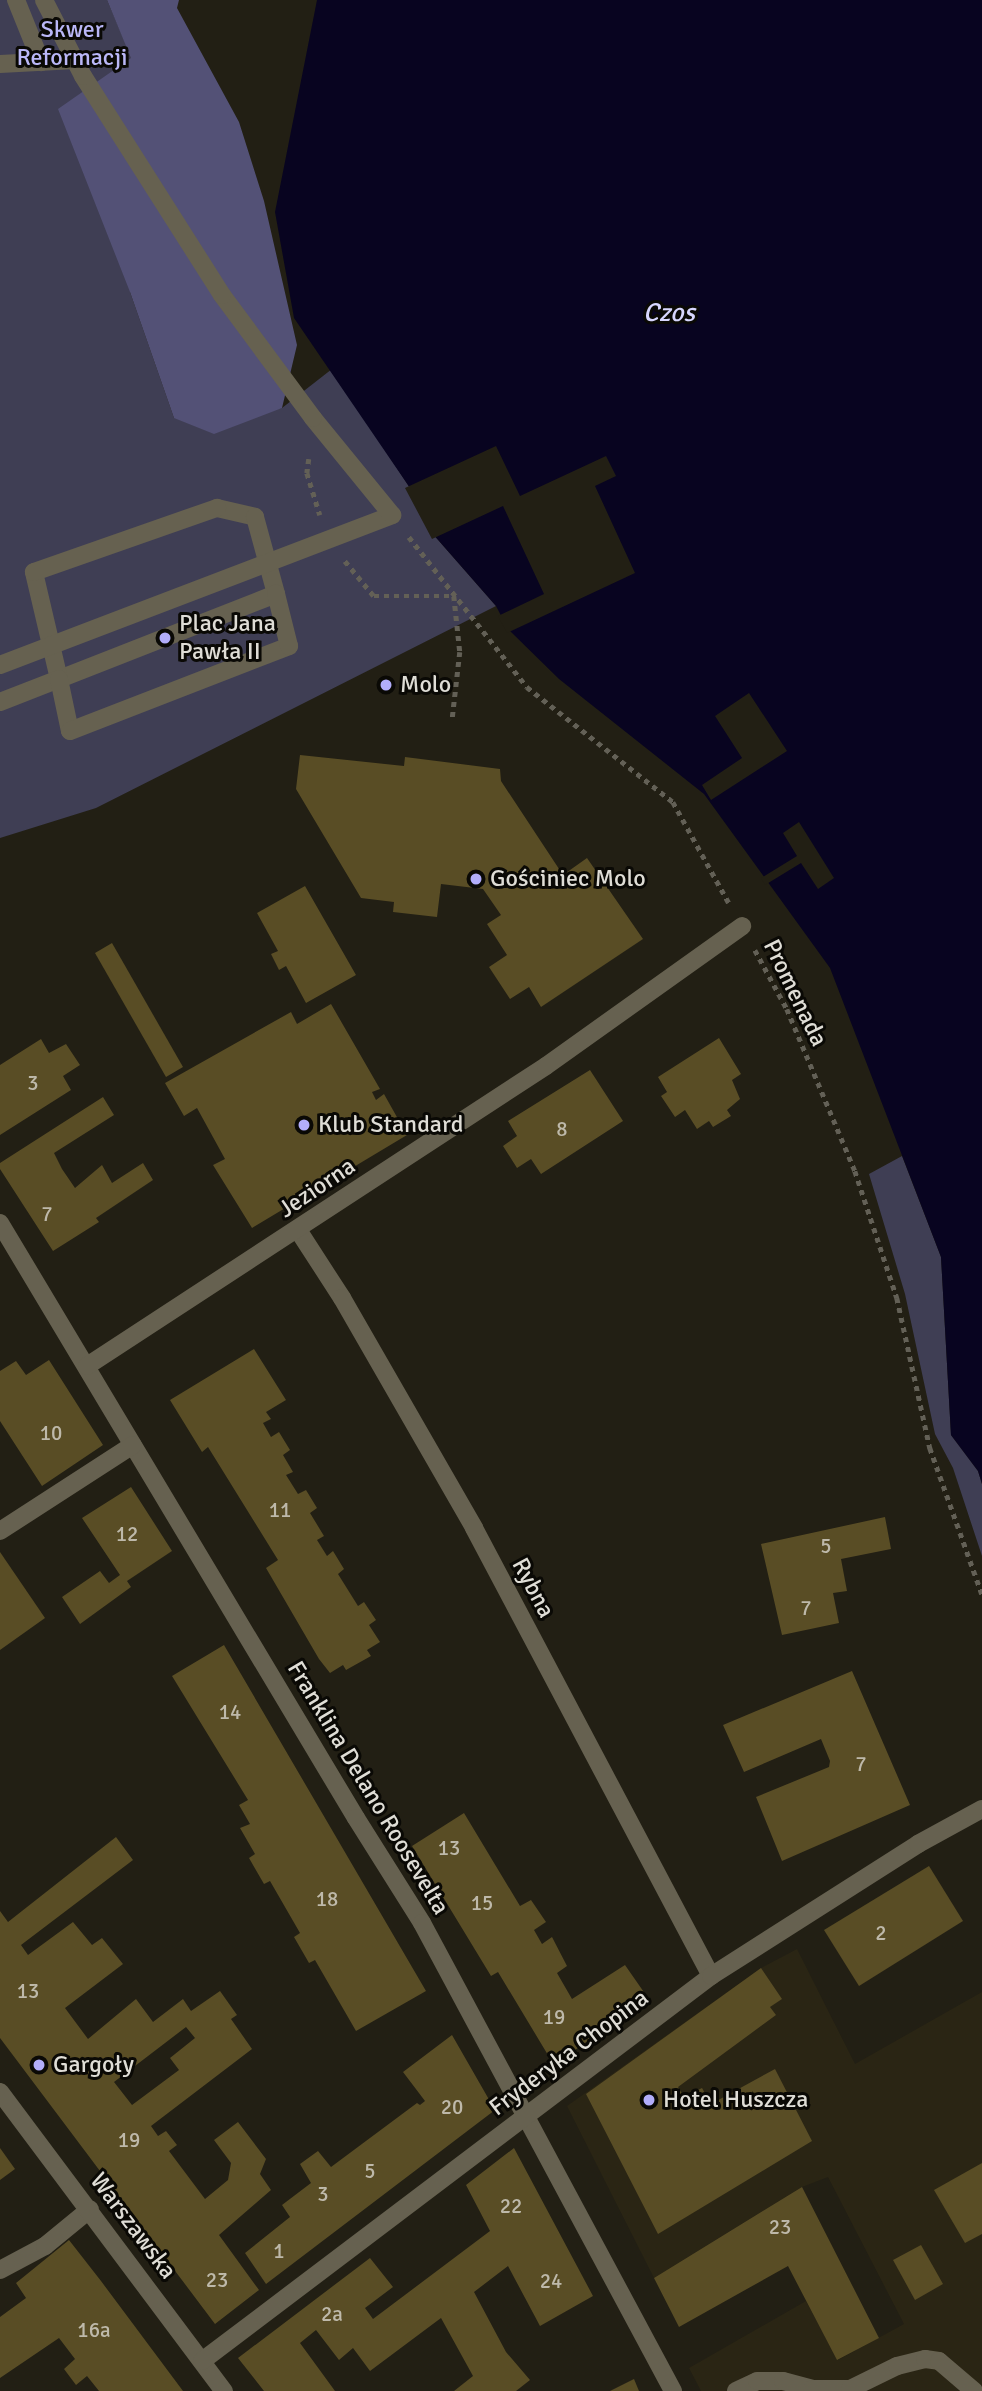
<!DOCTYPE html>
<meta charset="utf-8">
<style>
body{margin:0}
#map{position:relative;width:982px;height:2391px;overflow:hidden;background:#221f14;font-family:Signika,sans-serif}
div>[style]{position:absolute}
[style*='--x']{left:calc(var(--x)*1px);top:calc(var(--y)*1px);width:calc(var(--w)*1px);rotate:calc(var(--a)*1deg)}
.built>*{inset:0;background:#2a2514}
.green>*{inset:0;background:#3f3e54}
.forest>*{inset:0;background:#535176}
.water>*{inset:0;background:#080420}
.pier>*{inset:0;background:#221f14}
.building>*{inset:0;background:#594d25}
.path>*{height:4.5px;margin-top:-2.25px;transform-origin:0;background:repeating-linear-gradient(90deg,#636056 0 5px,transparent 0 10px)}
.lane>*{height:18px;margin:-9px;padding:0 9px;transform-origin:9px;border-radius:9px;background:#666150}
.street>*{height:18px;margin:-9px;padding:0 9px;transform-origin:9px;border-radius:9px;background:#666150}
.dots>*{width:19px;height:19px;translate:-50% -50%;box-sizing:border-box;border:4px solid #0a0905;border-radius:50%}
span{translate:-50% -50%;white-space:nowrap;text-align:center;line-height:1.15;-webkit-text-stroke:6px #0a0905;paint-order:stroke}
.number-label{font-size:21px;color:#beb9aa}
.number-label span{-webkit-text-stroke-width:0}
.park-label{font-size:24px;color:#bab7f7}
.poi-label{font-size:24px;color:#dfddd6}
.left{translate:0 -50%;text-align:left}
.street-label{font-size:24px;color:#dfddd6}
.water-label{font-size:26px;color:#d7d6fe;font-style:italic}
</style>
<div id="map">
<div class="built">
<div style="clip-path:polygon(797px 1949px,855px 2064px,982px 1992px,982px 2391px,701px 2391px,689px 2368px,806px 2301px,838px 2360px,904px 2324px,828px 2177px,802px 2187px,654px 2278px,567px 2106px,761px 1968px)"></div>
</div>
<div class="green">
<div style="clip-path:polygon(0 0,107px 0,132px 58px,130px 292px,174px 418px,282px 408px,332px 369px,410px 488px,432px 533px,496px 606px,96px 808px,0 838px)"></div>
<div style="clip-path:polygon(902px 1156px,941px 1257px,951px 1435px,978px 1471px,982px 1484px,982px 1556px,953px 1468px,935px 1434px,905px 1294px,869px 1174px)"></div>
</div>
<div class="forest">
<div style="clip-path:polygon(107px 0,179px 0,177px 8px,239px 122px,264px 201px,297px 345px,282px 408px,214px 434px,174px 418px,130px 292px,58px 109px,131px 58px)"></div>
</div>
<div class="water">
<div style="clip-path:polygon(317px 0,982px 0,982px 1484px,978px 1471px,951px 1435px,941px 1257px,830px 968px,704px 794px,559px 679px,508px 629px,496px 606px,432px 533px,410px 488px,294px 318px,275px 212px)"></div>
</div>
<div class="pier">
<div style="clip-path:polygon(496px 446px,520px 496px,606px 456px,616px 476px,595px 486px,635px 573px,507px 633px,498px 616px,544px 594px,503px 506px,432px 539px,405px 488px)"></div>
<div style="clip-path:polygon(749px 693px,787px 751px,711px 800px,702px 785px,742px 758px,715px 716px)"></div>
<div style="clip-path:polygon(799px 822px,834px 878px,818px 889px,801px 863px,765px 885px,761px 878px,797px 856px,783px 833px)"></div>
</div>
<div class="building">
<div style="clip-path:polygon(300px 755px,404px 766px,405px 757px,500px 769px,501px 781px,563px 875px,587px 858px,643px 939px,541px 1007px,529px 987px,510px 999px,489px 967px,507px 955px,487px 924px,501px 915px,483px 889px,441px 884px,437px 917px,393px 912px,394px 902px,361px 898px,296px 789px)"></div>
<div style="clip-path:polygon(305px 886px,356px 975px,306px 1003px,286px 966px,279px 970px,271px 954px,278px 951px,257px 913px)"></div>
<div style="clip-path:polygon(112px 943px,183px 1067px,166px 1077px,95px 953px)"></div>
<div style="clip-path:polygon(331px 1004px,380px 1089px,372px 1092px,376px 1100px,384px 1094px,407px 1135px,252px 1228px,213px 1165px,225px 1159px,197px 1108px,184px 1116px,165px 1083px,291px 1012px,297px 1024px)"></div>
<div style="clip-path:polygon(719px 1038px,741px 1074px,732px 1080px,740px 1099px,727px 1110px,731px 1116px,713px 1127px,709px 1121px,697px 1129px,685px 1110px,675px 1117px,661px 1096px,667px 1092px,658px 1077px)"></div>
<div style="clip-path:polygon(41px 1039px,49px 1053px,66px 1044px,80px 1065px,63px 1076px,71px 1090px,0 1135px,0 1065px)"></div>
<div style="clip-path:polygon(590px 1070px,623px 1121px,541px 1174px,531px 1159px,517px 1168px,503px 1146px,517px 1136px,508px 1121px)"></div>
<div style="clip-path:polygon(103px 1097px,114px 1115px,54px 1153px,62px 1169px,75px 1188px,102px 1165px,112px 1183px,143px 1163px,153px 1180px,96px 1218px,99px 1222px,53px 1251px,0 1169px,0 1163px)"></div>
<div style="clip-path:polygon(254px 1349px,286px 1400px,266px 1412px,271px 1419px,263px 1423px,271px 1437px,279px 1432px,290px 1450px,283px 1455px,293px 1472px,286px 1475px,298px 1494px,306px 1490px,317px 1508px,310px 1513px,324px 1536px,317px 1540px,327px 1556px,333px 1551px,344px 1569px,338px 1574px,358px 1606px,364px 1602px,376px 1620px,369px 1625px,380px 1642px,367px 1650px,371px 1656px,346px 1670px,343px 1665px,330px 1673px,319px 1659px,266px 1568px,278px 1560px,208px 1447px,202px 1452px,170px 1400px)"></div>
<div style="clip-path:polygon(49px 1360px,103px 1445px,42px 1486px,0 1421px,0 1371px,16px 1361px,26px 1375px)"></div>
<div style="clip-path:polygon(131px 1487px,172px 1551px,127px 1581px,131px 1587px,80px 1624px,62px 1597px,100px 1571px,109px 1583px,120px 1575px,82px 1518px)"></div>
<div style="clip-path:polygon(885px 1517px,891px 1549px,841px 1559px,847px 1591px,833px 1593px,839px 1623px,782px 1635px,761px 1544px)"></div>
<div style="clip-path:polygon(0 1552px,45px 1618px,0 1650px)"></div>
<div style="clip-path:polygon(224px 1645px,426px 1991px,356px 2031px,315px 1960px,309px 1963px,294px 1937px,300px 1933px,270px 1881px,264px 1884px,249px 1858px,255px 1854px,240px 1828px,250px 1824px,239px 1805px,248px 1800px,172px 1676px)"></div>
<div style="clip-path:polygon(852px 1671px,910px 1805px,782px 1861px,756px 1797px,829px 1767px,830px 1761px,821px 1739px,744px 1772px,723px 1725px)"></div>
<div style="clip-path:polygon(464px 1813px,520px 1906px,531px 1900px,546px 1922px,534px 1930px,542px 1944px,552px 1937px,567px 1966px,557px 1973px,572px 1999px,625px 1965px,648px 1998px,554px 2065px,498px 1972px,491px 1976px,412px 1846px)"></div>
<div style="clip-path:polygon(evenodd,116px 1837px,133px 1860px,21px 1945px,28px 1955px,73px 1922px,92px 1945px,102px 1938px,123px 1964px,65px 2008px,88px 2039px,136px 1999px,153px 2022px,183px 1999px,191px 2011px,220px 1991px,237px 2015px,231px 2019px,252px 2049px,151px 2126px,158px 2136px,166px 2131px,177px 2145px,169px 2151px,205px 2199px,228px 2180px,231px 2163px,214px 2140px,238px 2122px,266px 2159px,260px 2174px,271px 2190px,219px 2235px,259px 2290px,215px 2324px,0 2038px,0 1911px,8px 1922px,116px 1837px,186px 2027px,195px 2038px,170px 2058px,179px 2070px,132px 2105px,114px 2082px,186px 2027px)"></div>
<div style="clip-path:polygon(929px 1866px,963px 1921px,859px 1986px,824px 1930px)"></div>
<div style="clip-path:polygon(761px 1968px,782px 1999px,770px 2007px,776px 2015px,678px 2087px,684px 2097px,702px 2088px,711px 2104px,775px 2069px,812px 2141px,658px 2234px,586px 2094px)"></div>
<div style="clip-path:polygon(452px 2035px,495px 2110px,266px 2284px,245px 2253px,290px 2217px,282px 2205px,311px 2183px,300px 2164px,318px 2151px,331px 2167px,417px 2103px,420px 2105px,425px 2101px,403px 2072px)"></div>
<div style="clip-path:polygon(0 2148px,15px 2169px,0 2180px)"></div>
<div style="clip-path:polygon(514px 2148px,593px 2296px,540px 2326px,508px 2266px,474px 2292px,506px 2352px,530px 2380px,516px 2391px,454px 2391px,473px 2376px,441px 2318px,370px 2371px,353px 2348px,339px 2360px,316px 2330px,300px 2343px,335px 2391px,264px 2391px,238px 2358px,370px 2258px,393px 2287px,365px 2308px,373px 2319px,490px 2231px,466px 2185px)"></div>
<div style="clip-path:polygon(982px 2163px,982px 2234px,965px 2243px,934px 2190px)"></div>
<div style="clip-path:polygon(802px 2187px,879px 2338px,837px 2360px,788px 2266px,679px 2327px,654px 2278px)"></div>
<div style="clip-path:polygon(69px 2240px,101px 2281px,183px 2391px,99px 2391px,87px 2376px,76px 2385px,64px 2369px,75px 2359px,59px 2338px,0 2378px,0 2317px,26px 2298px,16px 2283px)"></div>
<div style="clip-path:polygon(921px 2245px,943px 2284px,915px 2300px,893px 2260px)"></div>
<div style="clip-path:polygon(634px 2379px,639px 2391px,610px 2391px)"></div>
</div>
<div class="path">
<div style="--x:309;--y:459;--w:14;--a:98"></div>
<div style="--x:307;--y:473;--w:44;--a:72.8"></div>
<div style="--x:409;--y:537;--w:191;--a:51.8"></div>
<div style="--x:527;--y:687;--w:186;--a:38.2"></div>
<div style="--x:673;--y:802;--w:115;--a:61"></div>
<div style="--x:345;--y:561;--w:45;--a:50.4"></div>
<div style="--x:374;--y:596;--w:80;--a:0"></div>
<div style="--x:454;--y:596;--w:56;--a:83.9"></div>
<div style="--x:460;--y:652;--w:70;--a:96.5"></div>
<div style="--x:755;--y:950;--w:67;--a:61.5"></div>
<div style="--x:787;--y:1009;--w:176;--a:67.2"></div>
<div style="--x:855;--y:1171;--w:134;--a:71.7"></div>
<div style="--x:897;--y:1298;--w:154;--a:77.6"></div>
<div style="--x:930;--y:1448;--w:155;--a:70.4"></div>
</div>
<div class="lane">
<div style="--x:0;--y:2270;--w:51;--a:-28.1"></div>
<div style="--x:45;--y:2246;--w:58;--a:-39.4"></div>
<div style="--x:736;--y:2391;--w:23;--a:-25"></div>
<div style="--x:757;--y:2381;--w:26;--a:0"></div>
<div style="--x:783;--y:2381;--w:30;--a:15"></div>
<div style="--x:812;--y:2389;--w:38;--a:0"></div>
<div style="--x:850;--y:2389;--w:52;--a:-26.1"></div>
<div style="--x:897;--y:2366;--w:29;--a:-14"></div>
<div style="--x:925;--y:2359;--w:14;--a:8"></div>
<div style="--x:939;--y:2361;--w:46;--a:40.6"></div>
</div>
<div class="street">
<div style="--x:16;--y:0;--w:67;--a:68"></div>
<div style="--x:0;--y:64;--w:75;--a:-3.1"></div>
<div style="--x:217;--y:508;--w:39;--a:13"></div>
<div style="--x:255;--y:517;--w:80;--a:74.7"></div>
<div style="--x:276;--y:594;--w:233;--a:158.6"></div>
<div style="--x:59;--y:679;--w:110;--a:-103.2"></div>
<div style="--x:34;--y:572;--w:194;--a:-19.3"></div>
<div style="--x:0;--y:665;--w:420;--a:-20.9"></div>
<div style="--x:392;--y:515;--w:125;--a:-129.2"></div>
<div style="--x:313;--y:418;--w:153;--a:-126.5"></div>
<div style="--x:222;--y:295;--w:259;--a:-122.4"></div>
<div style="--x:83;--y:76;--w:85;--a:-117.2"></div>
<div style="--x:0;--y:702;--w:63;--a:-21.3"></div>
<div style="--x:59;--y:679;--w:53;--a:78.1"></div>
<div style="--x:70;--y:731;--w:235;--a:-21.2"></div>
<div style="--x:289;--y:646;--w:54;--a:-104"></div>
<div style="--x:0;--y:1223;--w:693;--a:59.11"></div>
<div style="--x:356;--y:1818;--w:124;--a:57.8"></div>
<div style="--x:422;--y:1923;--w:531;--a:61.79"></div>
<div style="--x:298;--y:1230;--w:81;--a:57.1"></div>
<div style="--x:342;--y:1298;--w:265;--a:60.1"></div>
<div style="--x:474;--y:1528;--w:507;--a:62.12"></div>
<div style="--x:87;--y:1366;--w:548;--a:-33.17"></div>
<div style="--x:546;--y:1066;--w:241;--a:-35.5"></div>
<div style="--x:0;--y:1531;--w:158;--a:-32.9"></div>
<div style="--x:0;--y:2092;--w:374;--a:53.2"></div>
<div style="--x:202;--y:2361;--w:638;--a:-37.1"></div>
<div style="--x:711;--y:1976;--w:246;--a:-32.5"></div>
<div style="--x:918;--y:1844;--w:73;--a:-28.7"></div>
</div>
<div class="dots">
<div style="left:165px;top:638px;background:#b2adfa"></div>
<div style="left:386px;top:685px;background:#b2adfa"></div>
<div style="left:476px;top:879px;background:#b2adfa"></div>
<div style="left:304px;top:1125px;background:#b2adfa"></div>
<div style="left:39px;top:2065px;background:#b2adfa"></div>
<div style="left:649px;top:2100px;background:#b2adfa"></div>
</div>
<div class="number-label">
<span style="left:33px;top:1083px">3</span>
<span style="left:562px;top:1129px">8</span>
<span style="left:47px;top:1214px">7</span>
<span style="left:51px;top:1433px">10</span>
<span style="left:280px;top:1510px">11</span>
<span style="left:127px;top:1534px">12</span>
<span style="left:826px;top:1546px">5</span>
<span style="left:806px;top:1608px">7</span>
<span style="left:230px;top:1712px">14</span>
<span style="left:861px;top:1764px">7</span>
<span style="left:449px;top:1848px">13</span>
<span style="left:327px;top:1899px">18</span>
<span style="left:482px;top:1903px">15</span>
<span style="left:881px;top:1933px">2</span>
<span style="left:28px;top:1991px">13</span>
<span style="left:554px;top:2017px">19</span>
<span style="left:452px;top:2107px">20</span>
<span style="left:129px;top:2140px">19</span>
<span style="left:370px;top:2171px">5</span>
<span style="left:323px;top:2194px">3</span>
<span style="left:511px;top:2206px">22</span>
<span style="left:780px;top:2227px">23</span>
<span style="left:279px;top:2251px">1</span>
<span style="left:217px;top:2280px">23</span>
<span style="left:551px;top:2281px">24</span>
<span style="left:332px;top:2314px">2a</span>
<span style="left:94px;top:2330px">16a</span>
</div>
<div class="park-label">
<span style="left:72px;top:44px">Skwer<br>Reformacji</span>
</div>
<div class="poi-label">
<span class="left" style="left:179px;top:638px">Plac Jana<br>Pawła II</span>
<span class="left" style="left:400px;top:685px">Molo</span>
<span class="left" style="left:490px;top:879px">Gościniec Molo</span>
<span class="left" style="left:318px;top:1125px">Klub Standard</span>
<span class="left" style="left:53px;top:2065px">Gargoły</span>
<span class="left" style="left:663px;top:2100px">Hotel Huszcza</span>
</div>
<div class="street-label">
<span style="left:795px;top:993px;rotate:64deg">Promenada</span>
<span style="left:317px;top:1188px;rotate:-34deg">Jeziorna</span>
<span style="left:533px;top:1588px;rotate:62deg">Rybna</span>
<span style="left:368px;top:1788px;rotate:59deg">Franklina Delano Roosevelta</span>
<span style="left:569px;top:2053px;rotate:-37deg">Fryderyka Chopina</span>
<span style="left:133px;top:2226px;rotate:53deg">Warszawska</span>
</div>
<div class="water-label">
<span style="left:669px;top:314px">Czos</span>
</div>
</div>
